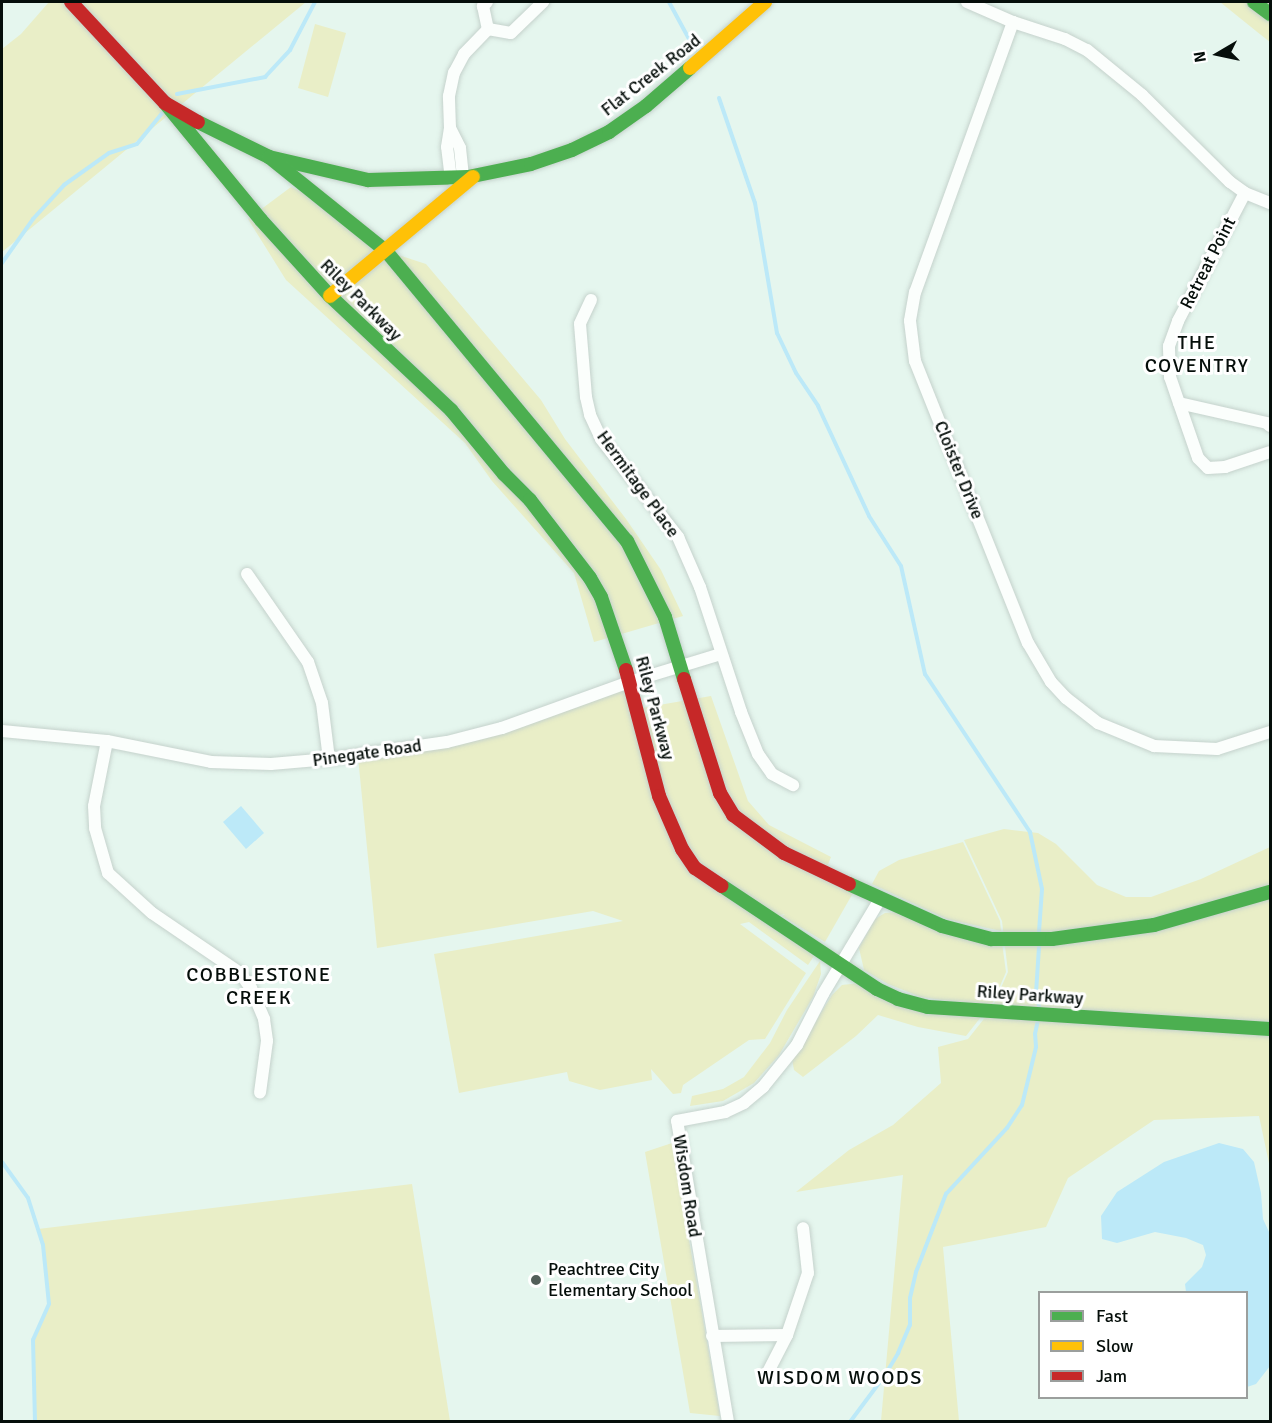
<!DOCTYPE html>
<style>
body{margin:0}
#map{position:relative;width:1272px;height:1423px;overflow:hidden;background:#e5f6ee;font-family:Signika,sans-serif}
div>[style]{position:absolute}
[style*='--x']{left:calc(var(--x)*1px);top:calc(var(--y)*1px);width:calc(var(--w)*1px);rotate:calc(var(--a)*1deg)}
.green>*{inset:0;background:#e9eec7}
.water>*{inset:0;background:#bce9f8}
.stream>*{height:4px;margin:-2px;padding:0 2px;transform-origin:2px;border-radius:2px;background:#bce9f8}
.roads{filter:drop-shadow(0 0 2px #c5d2cc) drop-shadow(0 0 2px #c5d2cc)}
.street>*{height:12px;margin:-6px;padding:0 6px;transform-origin:6px;border-radius:6px;background:#fbfefc}
.fast>*{height:14px;margin:-7px;padding:0 7px;transform-origin:7px;border-radius:7px;background:#4caf50}
.slow>*{height:14px;margin:-7px;padding:0 7px;transform-origin:7px;border-radius:7px;background:#ffc107}
.jam>*{height:14px;margin:-7px;padding:0 7px;transform-origin:7px;border-radius:7px;background:#c62828}
.dots>*{width:16px;height:16px;translate:-50% -50%;box-sizing:border-box;border:3px solid #fff;border-radius:50%}
span{translate:-50% -50%;white-space:nowrap;text-align:center;line-height:1.15;-webkit-text-stroke:6px #fff;paint-order:stroke}
.street-label{font-size:18px;color:#050e0a}
.poi-label{font-size:18px;color:#050e0a}
.left{translate:0 -50%;text-align:left}
.neighbourhood-label{font-size:20px;color:#050e0a;letter-spacing:1.5px}
.frame{position:absolute;inset:0;border:3px solid #050e0a;pointer-events:none}
.legend{position:absolute;left:1038px;top:1291px;width:210px;height:108px;box-sizing:border-box;background:#fff;border:2px solid #9b9f9d;margin:0;padding:8px 10px;list-style:none;font-size:18px;color:#050e0a}
.legend li{display:flex;align-items:center;gap:12px;height:30px}
.legend b{width:30px;border:2px solid #9b9f9d}
.north{position:absolute;left:1188px;top:24px;width:60px;height:60px;-webkit-text-stroke:4px #fff;paint-order:stroke;rotate:261deg;font-size:16px;font-weight:700;line-height:24px;text-align:center;color:#050e0a}
.north::after{content:'';display:block;margin:auto;width:21px;height:27px;background:#050e0a;clip-path:polygon(50% 0,100% 100%,50% 72%,0 100%)}
</style>
<div id="map">
<div class="green">
<div style="clip-path:polygon(49px 2px,306px 2px,2px 252px,2px 49px,21px 34px)"></div>
<div style="clip-path:polygon(1220px 2px,1270px 3px,1270px 42px,1261px 35px)"></div>
<div style="clip-path:polygon(315px 24px,346px 33px,328px 97px,298px 88px)"></div>
<div style="clip-path:polygon(291px 187px,321px 201px,386px 251px,426px 264px,541px 400px,565px 439px,626px 519px,661px 570px,683px 616px,594px 642px,574px 573px,492px 481px,465px 443px,286px 280px,248px 219px)"></div>
<div style="clip-path:polygon(629px 682px,636px 709px,711px 696px,748px 801px,769px 825px,831px 857px,822px 879px,853px 893px,825px 942px,782px 916px,785px 914px,762px 919px,814px 956px,808px 965px,749px 922px,740px 924px,806px 973px,765px 1039px,749px 1040px,683px 1085px,681px 1093px,673px 1094px,651px 1069px,652px 1080px,600px 1090px,569px 1081px,567px 1072px,459px 1093px,434px 954px,623px 921px,593px 911px,377px 948px,358px 757px,484px 733px)"></div>
<div style="clip-path:polygon(1004px 829px,1038px 833px,1056px 844px,1097px 885px,1126px 897px,1151px 897px,1201px 879px,1270px 847px,1270px 1168px,1259px 1116px,1154px 1120px,1068px 1178px,1046px 1227px,943px 1247px,959px 1421px,881px 1421px,903px 1175px,796px 1192px,849px 1150px,893px 1125px,941px 1083px,938px 1047px,968px 1039px,991px 1010px,1008px 972px,1002px 921px,964px 840px)"></div>
<div style="clip-path:polygon(963px 842px,1000px 921px,1001px 931px,947px 919px,872px 884px,879px 871px,899px 860px)"></div>
<div style="clip-path:polygon(900px 912px,1002px 943px,1006px 972px,991px 1007px,921px 997px,888px 984px,864px 970px,859px 948px,875px 919px,885px 913px)"></div>
<div style="clip-path:polygon(820px 961px,821px 974px,813px 997px,779px 1055px,754px 1083px,723px 1101px,690px 1106px,692px 1096px,723px 1089px,744px 1077px,770px 1043px,787px 1010px)"></div>
<div style="clip-path:polygon(860px 983px,984px 1013px,966px 1036px,918px 1027px,878px 1015px,856px 1036px,803px 1077px,794px 1070px,792px 1059px,832px 995px,842px 985px)"></div>
<div style="clip-path:polygon(672px 1143px,720px 1416px,690px 1413px,645px 1152px)"></div>
<div style="clip-path:polygon(412px 1184px,450px 1421px,35px 1421px,33px 1340px,49px 1304px,43px 1245px,38px 1229px)"></div>
</div>
<div class="water">
<div style="clip-path:polygon(241px 806px,264px 833px,246px 849px,223px 822px)"></div>
<div style="clip-path:polygon(1219px 1143px,1243px 1149px,1254px 1162px,1261px 1193px,1263px 1219px,1270px 1234px,1270px 1366px,1256px 1384px,1247px 1387px,1246px 1292px,1186px 1292px,1185px 1284px,1202px 1267px,1206px 1255px,1203px 1245px,1186px 1238px,1155px 1232px,1117px 1243px,1102px 1239px,1101px 1216px,1117px 1192px,1164px 1162px)"></div>
</div>
<div class="stream">
<div style="--x:669;--y:2;--w:55;--a:61.6"></div>
<div style="--x:177;--y:94;--w:90;--a:-10.9"></div>
<div style="--x:265;--y:77;--w:37;--a:-47"></div>
<div style="--x:290;--y:50;--w:54;--a:-62.5"></div>
<div style="--x:719;--y:98;--w:111;--a:71.1"></div>
<div style="--x:755;--y:203;--w:132;--a:80.4"></div>
<div style="--x:777;--y:333;--w:44;--a:64.6"></div>
<div style="--x:796;--y:373;--w:40;--a:56"></div>
<div style="--x:818;--y:406;--w:121;--a:65.1"></div>
<div style="--x:869;--y:516;--w:59;--a:57.4"></div>
<div style="--x:901;--y:566;--w:111;--a:77.5"></div>
<div style="--x:925;--y:674;--w:190;--a:56.4"></div>
<div style="--x:1030;--y:832;--w:58;--a:78.1"></div>
<div style="--x:1042;--y:889;--w:43;--a:94"></div>
<div style="--x:2;--y:263;--w:54;--a:-54.8"></div>
<div style="--x:33;--y:219;--w:46;--a:-47.6"></div>
<div style="--x:64;--y:185;--w:55;--a:-35.4"></div>
<div style="--x:109;--y:153;--w:29;--a:-18"></div>
<div style="--x:137;--y:144;--w:41;--a:-50.9"></div>
<div style="--x:1039;--y:947;--w:46;--a:93.7"></div>
<div style="--x:1036;--y:993;--w:17;--a:77"></div>
<div style="--x:2;--y:1162;--w:44;--a:54.2"></div>
<div style="--x:28;--y:1198;--w:49;--a:72.3"></div>
<div style="--x:43;--y:1245;--w:59;--a:84.2"></div>
<div style="--x:49;--y:1304;--w:39;--a:114"></div>
<div style="--x:33;--y:1340;--w:82;--a:88.6"></div>
<div style="--x:850;--y:1422;--w:59;--a:-53.3"></div>
<div style="--x:885;--y:1375;--w:26;--a:-59"></div>
<div style="--x:898;--y:1353;--w:30;--a:-67"></div>
<div style="--x:910;--y:1325;--w:27;--a:-90"></div>
<div style="--x:910;--y:1298;--w:27;--a:-77"></div>
<div style="--x:916;--y:1272;--w:84;--a:-69"></div>
<div style="--x:946;--y:1194;--w:90;--a:-47.3"></div>
<div style="--x:1007;--y:1128;--w:27;--a:-57"></div>
<div style="--x:1022;--y:1105;--w:60;--a:-76.4"></div>
<div style="--x:1036;--y:1047;--w:13;--a:-94"></div>
<div style="--x:1035;--y:1034;--w:14;--a:-78"></div>
</div>
<div class="roads">
<div class="street">
<div style="--x:487;--y:2;--w:6;--a:135"></div>
<div style="--x:483;--y:6;--w:24;--a:78"></div>
<div style="--x:967;--y:2;--w:50;--a:23.5"></div>
<div style="--x:1013;--y:22;--w:55;--a:18.1"></div>
<div style="--x:1065;--y:39;--w:25;--a:27"></div>
<div style="--x:1087;--y:50;--w:71;--a:39.3"></div>
<div style="--x:1142;--y:95;--w:124;--a:44.7"></div>
<div style="--x:1230;--y:182;--w:19;--a:36"></div>
<div style="--x:1245;--y:193;--w:27;--a:22"></div>
<div style="--x:1013;--y:22;--w:287;--a:109.9"></div>
<div style="--x:915;--y:292;--w:29;--a:100"></div>
<div style="--x:910;--y:321;--w:40;--a:82.9"></div>
<div style="--x:915;--y:361;--w:304;--a:68.2"></div>
<div style="--x:1028;--y:643;--w:45;--a:59.5"></div>
<div style="--x:1051;--y:682;--w:22;--a:47"></div>
<div style="--x:1066;--y:698;--w:41;--a:38"></div>
<div style="--x:1098;--y:723;--w:61;--a:22.3"></div>
<div style="--x:1154;--y:746;--w:63;--a:2.7"></div>
<div style="--x:1217;--y:749;--w:56;--a:-17.8"></div>
<div style="--x:488;--y:29;--w:23;--a:10"></div>
<div style="--x:511;--y:33;--w:45;--a:-44.1"></div>
<div style="--x:450;--y:128;--w:22;--a:63"></div>
<div style="--x:460;--y:148;--w:30;--a:84"></div>
<div style="--x:451;--y:179;--w:32;--a:-97"></div>
<div style="--x:447;--y:147;--w:19;--a:-81"></div>
<div style="--x:450;--y:128;--w:32;--a:-92"></div>
<div style="--x:449;--y:96;--w:24;--a:-78"></div>
<div style="--x:454;--y:73;--w:21;--a:-62"></div>
<div style="--x:464;--y:54;--w:35;--a:-46"></div>
<div style="--x:591;--y:300;--w:26;--a:115"></div>
<div style="--x:580;--y:324;--w:73;--a:85.3"></div>
<div style="--x:586;--y:397;--w:18;--a:77"></div>
<div style="--x:590;--y:415;--w:26;--a:65"></div>
<div style="--x:601;--y:439;--w:125;--a:51.8"></div>
<div style="--x:678;--y:537;--w:55;--a:66.3"></div>
<div style="--x:700;--y:587;--w:132;--a:71.8"></div>
<div style="--x:741;--y:712;--w:45;--a:68"></div>
<div style="--x:758;--y:754;--w:24;--a:55"></div>
<div style="--x:772;--y:774;--w:24;--a:28"></div>
<div style="--x:1179;--y:403;--w:28;--a:-109"></div>
<div style="--x:1170;--y:377;--w:31;--a:-92"></div>
<div style="--x:1169;--y:346;--w:27;--a:-70"></div>
<div style="--x:1178;--y:321;--w:144;--a:-62.4"></div>
<div style="--x:1270;--y:426;--w:4;--a:-135"></div>
<div style="--x:1267;--y:423;--w:90;--a:-167.2"></div>
<div style="--x:1179;--y:403;--w:58;--a:70.9"></div>
<div style="--x:1198;--y:458;--w:14;--a:45"></div>
<div style="--x:1208;--y:468;--w:17;--a:-3"></div>
<div style="--x:1225;--y:467;--w:47;--a:-18.4"></div>
<div style="--x:247;--y:574;--w:107;--a:55.3"></div>
<div style="--x:308;--y:662;--w:43;--a:71.1"></div>
<div style="--x:322;--y:703;--w:56;--a:82.9"></div>
<div style="--x:2;--y:731;--w:105;--a:5.4"></div>
<div style="--x:107;--y:741;--w:106;--a:11.4"></div>
<div style="--x:211;--y:762;--w:60;--a:1.9"></div>
<div style="--x:271;--y:764;--w:58;--a:-4.9"></div>
<div style="--x:329;--y:759;--w:119;--a:-8.2"></div>
<div style="--x:447;--y:742;--w:57;--a:-14.3"></div>
<div style="--x:502;--y:728;--w:135;--a:-19.9"></div>
<div style="--x:629;--y:682;--w:96;--a:-16.9"></div>
<div style="--x:107;--y:741;--w:66;--a:101.3"></div>
<div style="--x:94;--y:806;--w:22;--a:87"></div>
<div style="--x:95;--y:828;--w:47;--a:73.9"></div>
<div style="--x:108;--y:873;--w:59;--a:42.3"></div>
<div style="--x:152;--y:913;--w:107;--a:34.3"></div>
<div style="--x:240;--y:973;--w:19;--a:54"></div>
<div style="--x:251;--y:988;--w:34;--a:67"></div>
<div style="--x:264;--y:1019;--w:22;--a:82"></div>
<div style="--x:267;--y:1041;--w:52;--a:97.7"></div>
<div style="--x:712;--y:1336;--w:75;--a:-0.8"></div>
<div style="--x:768;--y:1372;--w:42;--a:-62.8"></div>
<div style="--x:787;--y:1335;--w:65;--a:-71.3"></div>
<div style="--x:808;--y:1273;--w:45;--a:-96.3"></div>
<div style="--x:728;--y:1422;--w:305;--a:-99.6"></div>
<div style="--x:677;--y:1121;--w:49;--a:-10.6"></div>
<div style="--x:725;--y:1112;--w:21;--a:-25"></div>
<div style="--x:744;--y:1103;--w:25;--a:-40"></div>
<div style="--x:763;--y:1087;--w:54;--a:-51"></div>
<div style="--x:797;--y:1045;--w:57;--a:-63"></div>
<div style="--x:823;--y:994;--w:111;--a:-59"></div>
</div>
<div class="fast">
<div style="--x:1254;--y:2;--w:20;--a:37"></div>
<div style="--x:165;--y:103;--w:151;--a:50.6"></div>
<div style="--x:261;--y:220;--w:103;--a:47.8"></div>
<div style="--x:330;--y:296;--w:166;--a:43.3"></div>
<div style="--x:451;--y:410;--w:83;--a:50.4"></div>
<div style="--x:504;--y:474;--w:37;--a:45"></div>
<div style="--x:530;--y:500;--w:98;--a:52.4"></div>
<div style="--x:590;--y:578;--w:22;--a:60"></div>
<div style="--x:601;--y:597;--w:77;--a:71.1"></div>
<div style="--x:198;--y:122;--w:79;--a:26.2"></div>
<div style="--x:269;--y:157;--w:102;--a:13.1"></div>
<div style="--x:368;--y:180;--w:100;--a:-1.7"></div>
<div style="--x:468;--y:177;--w:64;--a:-11.7"></div>
<div style="--x:531;--y:164;--w:43;--a:-18.9"></div>
<div style="--x:572;--y:150;--w:41;--a:-25.9"></div>
<div style="--x:609;--y:132;--w:45;--a:-35.1"></div>
<div style="--x:646;--y:106;--w:58;--a:-40.8"></div>
<div style="--x:269;--y:157;--w:150;--a:38.8"></div>
<div style="--x:386;--y:251;--w:377;--a:50.3"></div>
<div style="--x:627;--y:541;--w:85;--a:63.4"></div>
<div style="--x:665;--y:617;--w:65;--a:73"></div>
<div style="--x:849;--y:884;--w:102;--a:24.3"></div>
<div style="--x:942;--y:926;--w:51;--a:14.9"></div>
<div style="--x:991;--y:939;--w:61;--a:0"></div>
<div style="--x:1052;--y:939;--w:103;--a:-7.8"></div>
<div style="--x:1154;--y:925;--w:121;--a:-15.9"></div>
<div style="--x:722;--y:886;--w:186;--a:33.6"></div>
<div style="--x:877;--y:989;--w:23;--a:25"></div>
<div style="--x:898;--y:999;--w:31;--a:15"></div>
<div style="--x:928;--y:1007;--w:343;--a:3.7"></div>
</div>
<div class="slow">
<div style="--x:690;--y:68;--w:100;--a:-41.3"></div>
<div style="--x:330;--y:296;--w:186;--a:-39.8"></div>
</div>
<div class="jam">
<div style="--x:71;--y:2;--w:138;--a:47.1"></div>
<div style="--x:165;--y:103;--w:38;--a:30"></div>
<div style="--x:626;--y:670;--w:130;--a:75.3"></div>
<div style="--x:659;--y:796;--w:58;--a:66.5"></div>
<div style="--x:682;--y:849;--w:23;--a:56"></div>
<div style="--x:695;--y:868;--w:32;--a:34"></div>
<div style="--x:684;--y:679;--w:120;--a:72.5"></div>
<div style="--x:720;--y:793;--w:26;--a:59"></div>
<div style="--x:733;--y:815;--w:64;--a:36.7"></div>
<div style="--x:784;--y:853;--w:72;--a:25.5"></div>
</div>
</div>
<div class="dots">
<div style="left:536px;top:1280px;background:#535f5a"></div>
</div>
<div class="street-label">
<span style="left:651px;top:75px;rotate:-38deg">Flat Creek Road</span>
<span style="left:1208px;top:263px;rotate:-63deg">Retreat Point</span>
<span style="left:361px;top:300px;rotate:45deg">Riley Parkway</span>
<span style="left:959px;top:470px;rotate:68deg">Cloister Drive</span>
<span style="left:638px;top:484px;rotate:54deg">Hermitage Place</span>
<span style="left:655px;top:708px;rotate:75deg">Riley Parkway</span>
<span style="left:367px;top:753px;rotate:-8deg">Pinegate Road</span>
<span style="left:1030px;top:995px;rotate:4deg">Riley Parkway</span>
<span style="left:687px;top:1186px;rotate:81deg">Wisdom Road</span>
</div>
<div class="poi-label">
<span class="left" style="left:548px;top:1280px">Peachtree City<br>Elementary School</span>
</div>
<div class="neighbourhood-label">
<span style="left:1197px;top:354px">THE<br>COVENTRY</span>
<span style="left:259px;top:986px">COBBLESTONE<br>CREEK</span>
<span style="left:840px;top:1377px">WISDOM WOODS</span>
</div>
<div class="frame"></div>
<ul class="legend">
<li><b style="height:8px;background:#4caf50"></b>Fast</li>
<li><b style="height:8px;background:#ffc107"></b>Slow</li>
<li><b style="height:8px;background:#c62828"></b>Jam</li>
</ul>
<div class="north">N</div>
</div>
